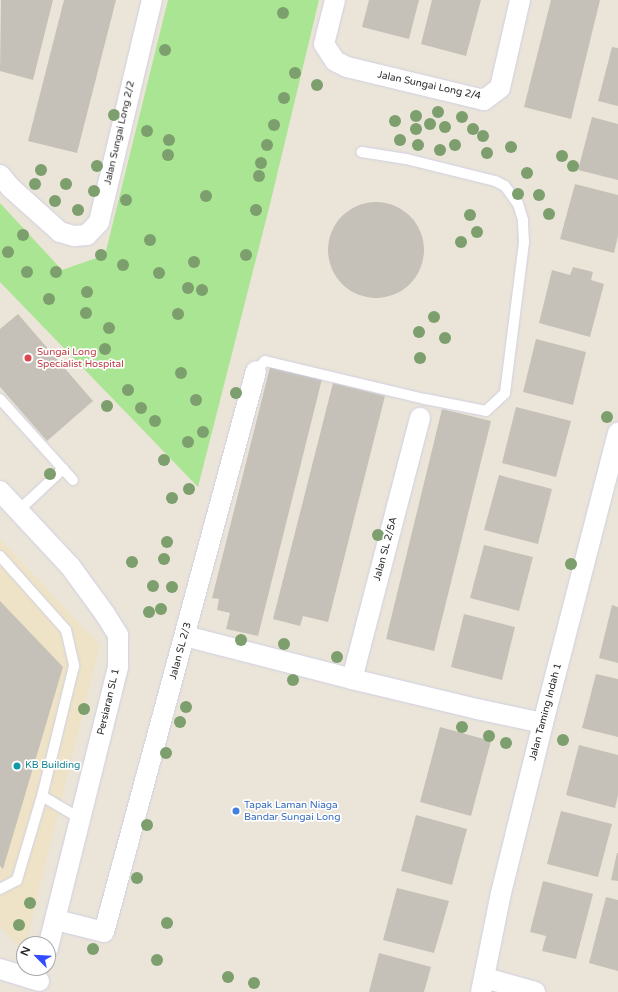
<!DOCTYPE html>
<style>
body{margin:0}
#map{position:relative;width:618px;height:992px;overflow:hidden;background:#ebe4d8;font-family:"Varela Round",sans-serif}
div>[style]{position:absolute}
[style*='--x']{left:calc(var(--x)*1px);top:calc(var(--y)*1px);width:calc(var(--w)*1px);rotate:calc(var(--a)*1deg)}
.education>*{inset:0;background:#eee3c6}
.green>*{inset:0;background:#a9e592}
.building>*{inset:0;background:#c6c1b8}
.round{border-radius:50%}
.roads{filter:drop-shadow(0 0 1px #ced0e2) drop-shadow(0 0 1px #ced0e2)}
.service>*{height:10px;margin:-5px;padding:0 5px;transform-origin:5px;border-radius:5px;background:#fff}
.minor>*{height:20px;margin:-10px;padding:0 10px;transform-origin:10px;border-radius:10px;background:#fff}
.trees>*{width:12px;height:12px;margin:-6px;border-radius:50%;background:#7c9f6d}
.dots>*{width:11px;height:11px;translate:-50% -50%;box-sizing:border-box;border:2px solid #fff;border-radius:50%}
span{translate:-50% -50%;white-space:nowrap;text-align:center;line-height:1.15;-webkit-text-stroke:3.5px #fff;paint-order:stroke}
.street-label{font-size:10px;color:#282828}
.health-label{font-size:10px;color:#be3a42}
.left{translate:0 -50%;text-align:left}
.culture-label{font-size:10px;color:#0d838f}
.shop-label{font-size:10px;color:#366cbe}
.north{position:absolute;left:16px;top:936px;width:40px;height:40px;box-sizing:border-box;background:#fff;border:1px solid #a9a9a9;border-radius:50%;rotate:294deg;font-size:11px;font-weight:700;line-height:16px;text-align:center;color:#282828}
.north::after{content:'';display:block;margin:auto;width:14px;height:18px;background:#314cff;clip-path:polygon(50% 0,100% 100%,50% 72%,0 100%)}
</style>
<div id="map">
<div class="education">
<div style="clip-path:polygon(0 539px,100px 645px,26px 944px,24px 944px,24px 952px,0 927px)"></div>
</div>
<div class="green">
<div style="clip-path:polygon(168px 0,319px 0,270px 204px,198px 487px,0 282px,0 203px,62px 270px,105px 255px)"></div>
</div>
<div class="building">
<div style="clip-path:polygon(1px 0,53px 0,33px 80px,0 71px)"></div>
<div style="clip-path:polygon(64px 0,116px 0,77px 153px,28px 141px)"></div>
<div style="clip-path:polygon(369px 0,419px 0,409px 39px,362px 27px)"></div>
<div style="clip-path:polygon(432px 0,481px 0,466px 56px,421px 44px)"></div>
<div style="clip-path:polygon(551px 0,600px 0,571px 119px,524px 107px)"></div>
<div style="clip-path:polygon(612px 47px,618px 48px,618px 106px,598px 101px)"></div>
<div style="clip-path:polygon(592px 117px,618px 124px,618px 180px,578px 170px)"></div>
<div style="clip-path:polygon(575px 184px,618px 195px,618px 236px,614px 253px,560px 239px)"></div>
<div class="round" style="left:328px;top:202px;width:96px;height:96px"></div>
<div style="clip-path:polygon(573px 267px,593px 272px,591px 280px,604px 284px,590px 337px,539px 323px,552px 270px,570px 275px)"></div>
<div style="clip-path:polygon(18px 314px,93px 401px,47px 441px,0 387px,0 329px)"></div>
<div style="clip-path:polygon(536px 339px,586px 352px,573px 405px,523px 392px)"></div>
<div style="clip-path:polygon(270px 367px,322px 379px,258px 636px,226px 629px,230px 613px,217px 610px,219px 599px,212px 598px)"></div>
<div style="clip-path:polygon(333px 383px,385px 396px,328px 622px,303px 616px,300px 626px,273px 619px)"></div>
<div style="clip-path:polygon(516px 407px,571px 421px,556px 477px,502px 463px)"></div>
<div style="clip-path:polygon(442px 409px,491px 421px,434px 651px,386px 639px)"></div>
<div style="clip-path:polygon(499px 475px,552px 489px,538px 544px,484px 530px)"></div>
<div style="clip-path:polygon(484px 545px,533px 557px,519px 611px,470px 598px)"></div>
<div style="clip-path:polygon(0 601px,63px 667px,3px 869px,0 866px)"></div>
<div style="clip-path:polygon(612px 605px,618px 607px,618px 663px,599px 658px)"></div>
<div style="clip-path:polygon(464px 614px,515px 627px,502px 680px,451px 667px)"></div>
<div style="clip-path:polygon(596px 674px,618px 679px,618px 737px,582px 728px)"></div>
<div style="clip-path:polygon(440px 727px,491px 741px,471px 816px,420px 802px)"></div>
<div style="clip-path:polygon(579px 745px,618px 755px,618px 795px,615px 808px,566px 795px)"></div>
<div style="clip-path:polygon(561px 811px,612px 824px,598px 877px,547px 864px)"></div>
<div style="clip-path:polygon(416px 815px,467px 829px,452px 885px,401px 871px)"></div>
<div style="clip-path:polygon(617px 853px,618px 853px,618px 881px,611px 880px)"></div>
<div style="clip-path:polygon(543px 881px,593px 894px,576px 959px,542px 951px,546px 936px,530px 932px)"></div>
<div style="clip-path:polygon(397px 888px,449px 901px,434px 953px,383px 940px)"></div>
<div style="clip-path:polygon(606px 897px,618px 900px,618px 971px,589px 963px)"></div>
<div style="clip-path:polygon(379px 953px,431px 967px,424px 992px,369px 992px)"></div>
</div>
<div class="roads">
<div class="service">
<div style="--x:256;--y:371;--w:13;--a:-48"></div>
<div style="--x:265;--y:361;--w:164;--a:13.4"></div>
<div style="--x:425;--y:399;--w:62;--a:11.1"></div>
<div style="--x:486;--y:411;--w:26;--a:-43"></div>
<div style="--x:505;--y:393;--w:152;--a:-82.8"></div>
<div style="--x:524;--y:242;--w:22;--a:-93"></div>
<div style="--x:523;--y:220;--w:17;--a:-107"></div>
<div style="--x:518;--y:204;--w:22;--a:-126"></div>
<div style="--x:505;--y:186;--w:11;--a:-153"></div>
<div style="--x:495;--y:181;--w:92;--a:-166.1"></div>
<div style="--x:406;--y:159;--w:45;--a:-171"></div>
<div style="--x:0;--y:399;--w:109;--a:48"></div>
<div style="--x:18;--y:511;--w:62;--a:-43"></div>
<div style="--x:0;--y:556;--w:99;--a:48.3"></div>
<div style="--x:66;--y:630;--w:37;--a:77"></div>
<div style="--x:74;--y:666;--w:134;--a:103.8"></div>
<div style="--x:42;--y:796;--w:88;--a:106.6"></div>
<div style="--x:17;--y:880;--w:19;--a:152"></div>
<div style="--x:42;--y:796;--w:45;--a:30.5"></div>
</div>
<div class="minor">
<div style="--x:335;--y:0;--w:45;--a:104"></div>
<div style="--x:324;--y:44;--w:20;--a:57"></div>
<div style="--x:335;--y:61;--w:13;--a:27"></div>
<div style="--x:347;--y:67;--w:141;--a:13.5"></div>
<div style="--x:484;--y:100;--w:20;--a:-37"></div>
<div style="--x:500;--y:88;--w:90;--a:-77.2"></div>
<div style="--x:0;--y:175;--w:17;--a:50"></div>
<div style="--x:11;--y:188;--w:66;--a:41.9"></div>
<div style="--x:60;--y:232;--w:15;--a:16"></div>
<div style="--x:74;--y:236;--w:13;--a:-4"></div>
<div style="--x:87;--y:235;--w:18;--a:-47"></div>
<div style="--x:99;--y:222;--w:228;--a:-76.6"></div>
<div style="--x:0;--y:491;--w:103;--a:47"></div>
<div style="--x:70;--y:566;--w:59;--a:53.9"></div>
<div style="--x:105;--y:614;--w:25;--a:58"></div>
<div style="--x:118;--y:635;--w:32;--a:90"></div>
<div style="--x:118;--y:667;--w:290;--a:104"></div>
<div style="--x:185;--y:636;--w:172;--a:14.4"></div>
<div style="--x:352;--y:679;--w:129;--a:13.5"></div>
<div style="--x:477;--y:709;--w:67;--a:12"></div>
<div style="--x:352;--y:679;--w:270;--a:-75.4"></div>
<div style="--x:56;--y:920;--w:49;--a:14"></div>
<div style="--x:104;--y:932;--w:581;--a:-74.84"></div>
<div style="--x:0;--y:969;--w:41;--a:17.1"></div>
<div style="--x:485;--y:978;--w:52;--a:15.6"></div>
<div style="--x:481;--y:992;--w:101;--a:-78.6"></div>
<div style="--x:501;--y:893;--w:175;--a:-76.1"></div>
<div style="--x:543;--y:723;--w:300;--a:-75.5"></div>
</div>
</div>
<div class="trees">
<div style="left:283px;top:13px"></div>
<div style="left:165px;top:50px"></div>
<div style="left:295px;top:73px"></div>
<div style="left:317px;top:85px"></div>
<div style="left:284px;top:98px"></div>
<div style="left:438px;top:112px"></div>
<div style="left:114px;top:115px"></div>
<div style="left:416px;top:116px"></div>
<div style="left:462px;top:117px"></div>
<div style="left:395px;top:121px"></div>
<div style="left:430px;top:124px"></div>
<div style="left:274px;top:125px"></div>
<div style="left:445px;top:127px"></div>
<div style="left:416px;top:129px"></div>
<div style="left:473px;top:129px"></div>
<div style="left:147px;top:131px"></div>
<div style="left:483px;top:136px"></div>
<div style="left:169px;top:140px"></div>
<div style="left:400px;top:140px"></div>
<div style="left:267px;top:145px"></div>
<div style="left:418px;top:145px"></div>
<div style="left:455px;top:145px"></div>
<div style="left:511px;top:147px"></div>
<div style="left:440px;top:150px"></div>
<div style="left:487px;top:153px"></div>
<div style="left:168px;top:155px"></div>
<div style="left:562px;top:156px"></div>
<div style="left:261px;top:163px"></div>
<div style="left:97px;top:166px"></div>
<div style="left:573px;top:166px"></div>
<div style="left:41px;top:170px"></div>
<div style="left:527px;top:173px"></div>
<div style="left:259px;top:176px"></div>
<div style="left:35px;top:184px"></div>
<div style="left:66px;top:184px"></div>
<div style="left:94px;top:191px"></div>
<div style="left:518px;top:194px"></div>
<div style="left:539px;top:195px"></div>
<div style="left:206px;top:196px"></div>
<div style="left:126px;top:200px"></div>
<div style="left:55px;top:201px"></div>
<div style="left:78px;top:210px"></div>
<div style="left:256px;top:210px"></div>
<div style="left:549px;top:214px"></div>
<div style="left:470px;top:215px"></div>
<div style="left:477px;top:232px"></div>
<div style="left:23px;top:235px"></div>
<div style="left:150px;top:240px"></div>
<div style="left:461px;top:242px"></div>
<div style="left:8px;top:252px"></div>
<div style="left:101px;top:255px"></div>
<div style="left:246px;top:255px"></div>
<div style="left:194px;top:262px"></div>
<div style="left:123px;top:265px"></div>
<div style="left:27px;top:272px"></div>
<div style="left:56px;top:272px"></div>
<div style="left:159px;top:273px"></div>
<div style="left:188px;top:288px"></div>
<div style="left:202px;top:290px"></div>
<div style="left:87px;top:292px"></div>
<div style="left:49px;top:299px"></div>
<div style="left:86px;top:313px"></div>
<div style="left:178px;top:314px"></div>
<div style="left:434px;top:317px"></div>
<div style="left:109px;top:328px"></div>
<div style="left:419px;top:332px"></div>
<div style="left:445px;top:338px"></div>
<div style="left:105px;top:349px"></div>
<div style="left:420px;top:358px"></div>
<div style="left:181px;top:373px"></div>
<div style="left:128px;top:390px"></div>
<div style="left:236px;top:393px"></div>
<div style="left:196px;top:400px"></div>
<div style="left:107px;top:406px"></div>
<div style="left:141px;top:408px"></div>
<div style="left:607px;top:417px"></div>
<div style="left:155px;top:421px"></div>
<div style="left:203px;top:432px"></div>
<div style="left:188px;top:442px"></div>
<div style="left:164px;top:460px"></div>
<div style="left:50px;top:474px"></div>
<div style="left:189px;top:489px"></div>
<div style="left:172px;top:498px"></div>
<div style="left:378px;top:535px"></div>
<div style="left:167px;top:542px"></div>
<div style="left:164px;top:559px"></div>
<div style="left:132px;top:562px"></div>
<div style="left:571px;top:564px"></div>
<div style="left:153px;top:586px"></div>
<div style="left:172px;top:587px"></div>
<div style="left:161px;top:609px"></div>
<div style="left:149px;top:612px"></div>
<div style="left:241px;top:640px"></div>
<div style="left:284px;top:644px"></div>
<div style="left:337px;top:657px"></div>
<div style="left:293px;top:680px"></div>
<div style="left:186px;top:707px"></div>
<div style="left:84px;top:709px"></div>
<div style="left:180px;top:722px"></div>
<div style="left:462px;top:727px"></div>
<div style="left:489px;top:736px"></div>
<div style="left:563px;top:740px"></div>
<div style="left:506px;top:743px"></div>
<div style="left:166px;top:753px"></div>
<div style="left:147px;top:825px"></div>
<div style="left:137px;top:878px"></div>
<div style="left:30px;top:903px"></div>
<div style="left:167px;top:923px"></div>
<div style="left:19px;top:925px"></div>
<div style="left:93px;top:949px"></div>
<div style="left:157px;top:960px"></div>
<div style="left:228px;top:977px"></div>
<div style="left:254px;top:983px"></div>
</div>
<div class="dots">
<div style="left:28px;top:358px;background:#e0444e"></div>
<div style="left:17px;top:766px;background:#0f9aa8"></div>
<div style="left:236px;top:811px;background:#3f7fe0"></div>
</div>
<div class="street-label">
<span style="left:429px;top:86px;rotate:12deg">Jalan Sungai Long 2/4</span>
<span style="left:120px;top:133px;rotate:-77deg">Jalan Sungai Long 2/2</span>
<span style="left:386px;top:549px;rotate:-75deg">Jalan SL 2/5A</span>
<span style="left:181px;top:651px;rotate:-75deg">Jalan SL 2/3</span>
<span style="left:109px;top:702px;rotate:-77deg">Persiaran SL 1</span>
<span style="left:546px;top:712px;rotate:-75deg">Jalan Taming Indah 1</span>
</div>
<div class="health-label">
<span class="left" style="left:37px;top:358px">Sungai Long<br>Specialist Hospital</span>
</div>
<div class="culture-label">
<span class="left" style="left:25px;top:766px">KB Building</span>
</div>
<div class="shop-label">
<span class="left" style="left:244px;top:811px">Tapak Laman Niaga<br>Bandar Sungai Long</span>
</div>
<div class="north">N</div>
</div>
